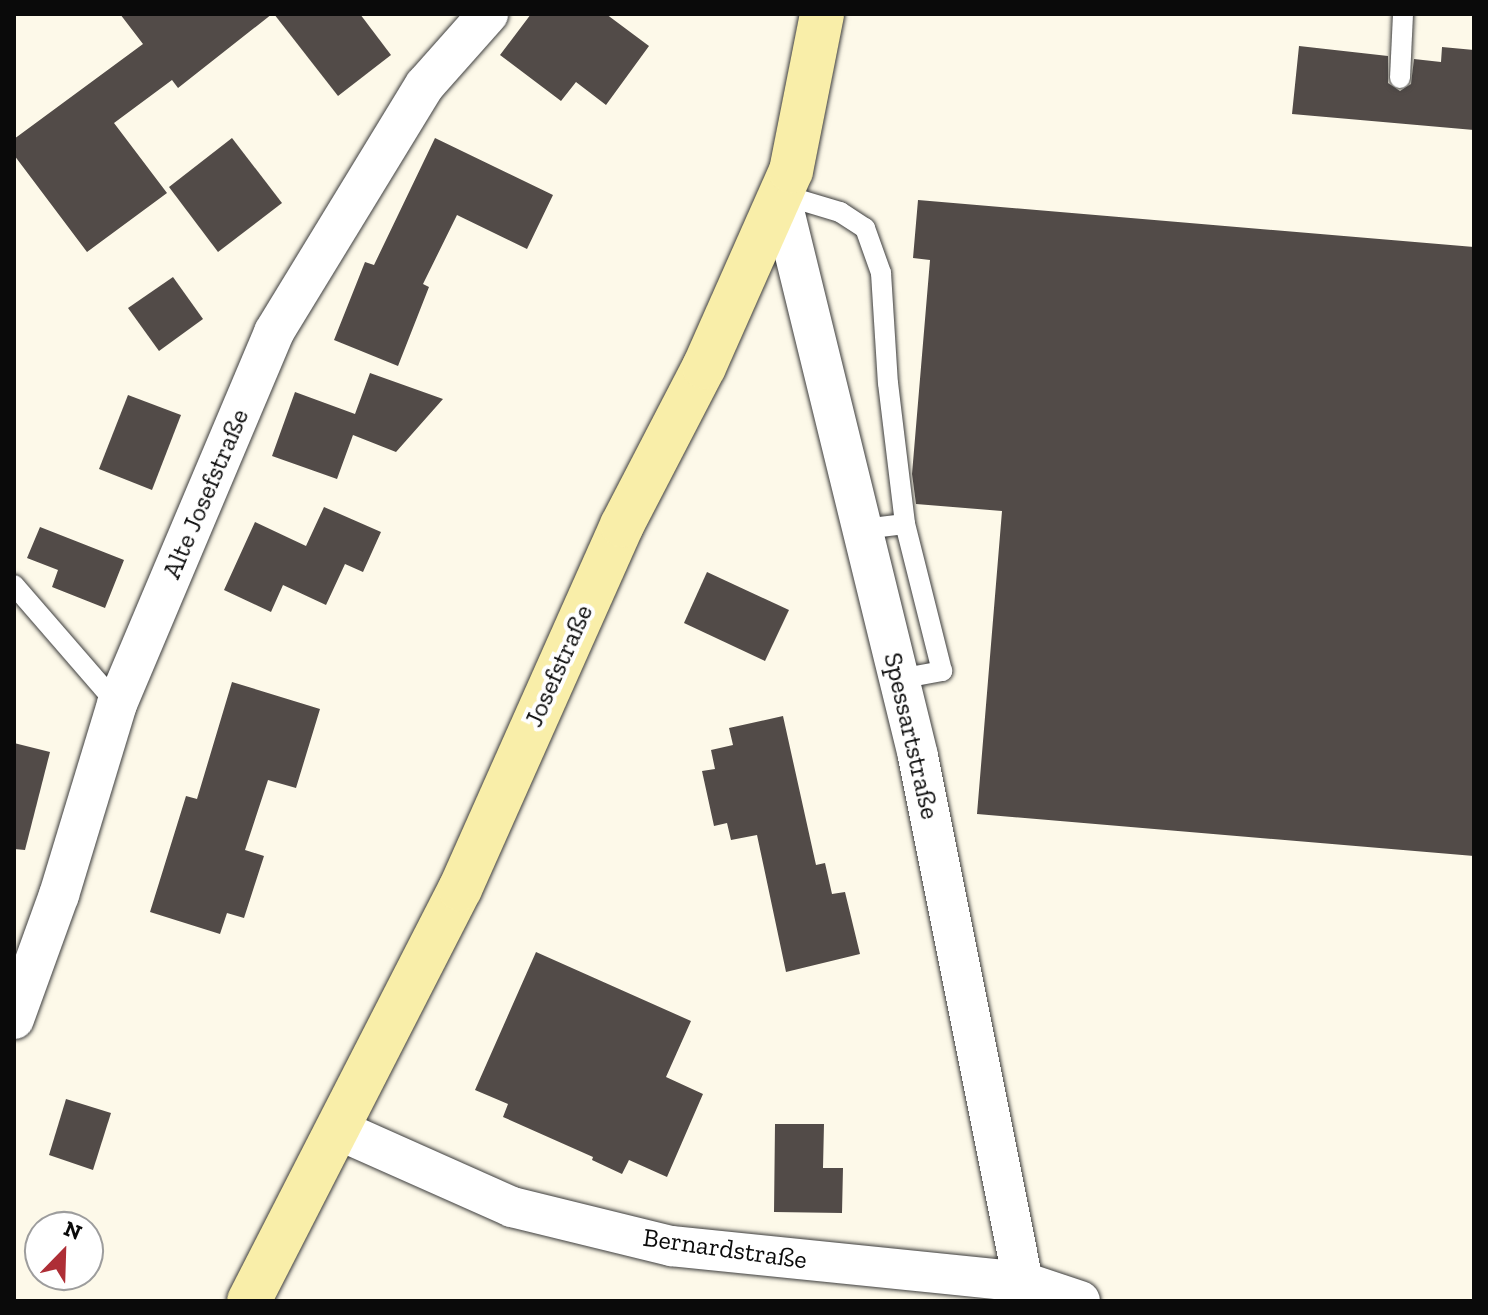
<!DOCTYPE html>
<meta charset="utf-8">
<style>
body{margin:0}
#map{position:relative;width:1488px;height:1315px;overflow:hidden;background:#fdf9e9;font-family:"Zilla Slab",serif}
div>[style]{position:absolute}
[style*='--x']{left:calc(var(--x)*1px);top:calc(var(--y)*1px);width:calc(var(--w)*1px);rotate:calc(var(--a)*1deg)}
.building>*{inset:0;background:#524b48}
.roads{filter:drop-shadow(0 0 2px #3d3d3d) drop-shadow(0 0 2px #3d3d3d)}
.lane>*{height:20px;margin:-10px;padding:0 10px;transform-origin:10px;border-radius:10px;background:#fff}
.street>*{height:40px;margin:-20px;padding:0 20px;transform-origin:20px;border-radius:20px;background:#fff}
.secondary>*{height:44px;margin:-22px;padding:0 22px;transform-origin:22px;border-radius:22px;background:#f9eea9}
span{translate:-50% -50%;white-space:nowrap;text-align:center;line-height:1.15;-webkit-text-stroke:8px #fff;paint-order:stroke}
.street-label{font-size:26px;color:#0a0a0a}
.frame{position:absolute;inset:0;border:16px solid #0a0a0a;pointer-events:none}
.north{position:absolute;left:24px;top:1211px;width:80px;height:80px;box-sizing:border-box;background:#fff;border:2px solid #9d9d9d;border-radius:50%;rotate:23deg;font-size:22px;font-weight:700;line-height:32px;text-align:center;color:#0a0a0a}
.north::after{content:'';display:block;margin:auto;width:28px;height:36px;background:#ae2e36;clip-path:polygon(50% 0,100% 100%,50% 72%,0 100%)}
</style>
<div id="map">
<div class="building">
<div style="clip-path:polygon(120px 14px,272px 14px,178px 88px,172px 80px,114px 123px,167px 193px,87px 252px,14px 155px,14px 139px,143px 44px)"></div>
<div style="clip-path:polygon(274px 14px,360px 14px,391px 55px,338px 96px)"></div>
<div style="clip-path:polygon(531px 14px,606px 14px,649px 46px,606px 105px,576px 82px,561px 101px,500px 55px)"></div>
<div style="clip-path:polygon(1299px 46px,1388px 56px,1388px 83px,1400px 91px,1411px 84px,1414px 59px,1441px 62px,1442px 47px,1474px 50px,1474px 130px,1292px 114px)"></div>
<div style="clip-path:polygon(232px 138px,282px 203px,218px 252px,169px 187px)"></div>
<div style="clip-path:polygon(435px 138px,553px 195px,527px 249px,457px 215px,423px 284px,429px 287px,398px 366px,334px 340px,365px 262px,374px 265px)"></div>
<div style="clip-path:polygon(918px 200px,1474px 247px,1474px 856px,977px 814px,1002px 511px,916px 504px,912px 474px,930px 260px,913px 258px)"></div>
<div style="clip-path:polygon(173px 277px,203px 319px,159px 351px,128px 308px)"></div>
<div style="clip-path:polygon(370px 373px,443px 399px,396px 452px,353px 435px,337px 479px,272px 456px,295px 392px,355px 414px)"></div>
<div style="clip-path:polygon(128px 395px,181px 415px,152px 490px,99px 469px)"></div>
<div style="clip-path:polygon(324px 507px,381px 532px,363px 572px,345px 564px,326px 605px,283px 585px,271px 612px,224px 590px,255px 522px,306px 546px)"></div>
<div style="clip-path:polygon(40px 527px,124px 560px,105px 608px,52px 587px,58px 570px,27px 558px)"></div>
<div style="clip-path:polygon(707px 572px,789px 610px,765px 661px,684px 623px)"></div>
<div style="clip-path:polygon(232px 682px,320px 709px,296px 788px,268px 780px,245px 850px,264px 856px,244px 918px,227px 913px,220px 934px,150px 912px,186px 796px,197px 799px)"></div>
<div style="clip-path:polygon(783px 716px,816px 865px,825px 863px,832px 894px,845px 892px,860px 954px,786px 972px,757px 835px,731px 840px,727px 823px,714px 826px,702px 771px,715px 769px,711px 750px,733px 745px,729px 728px)"></div>
<div style="clip-path:polygon(14px 743px,50px 752px,25px 850px,14px 849px)"></div>
<div style="clip-path:polygon(536px 952px,691px 1021px,666px 1077px,703px 1094px,667px 1177px,629px 1160px,622px 1174px,592px 1160px,593px 1157px,503px 1117px,508px 1104px,475px 1090px)"></div>
<div style="clip-path:polygon(66px 1099px,111px 1113px,93px 1170px,49px 1155px)"></div>
<div style="clip-path:polygon(775px 1124px,824px 1124px,823px 1168px,843px 1168px,842px 1213px,774px 1212px)"></div>
</div>
<div class="roads">
<div class="lane">
<div style="--x:1400;--y:78;--w:64;--a:-87.3"></div>
<div style="--x:780;--y:194;--w:63;--a:16.7"></div>
<div style="--x:840;--y:212;--w:30;--a:33"></div>
<div style="--x:865;--y:228;--w:48;--a:70.4"></div>
<div style="--x:881;--y:273;--w:110;--a:86.4"></div>
<div style="--x:888;--y:383;--w:142;--a:83.1"></div>
<div style="--x:905;--y:524;--w:42;--a:173.2"></div>
<div style="--x:14;--y:585;--w:157;--a:49.1"></div>
<div style="--x:899;--y:679;--w:44;--a:-10.5"></div>
<div style="--x:942;--y:671;--w:152;--a:-104.1"></div>
</div>
<div class="street">
<div style="--x:780;--y:194;--w:579;--a:76.2"></div>
<div style="--x:918;--y:756;--w:536;--a:78.71"></div>
<div style="--x:14;--y:1019;--w:132;--a:-70.1"></div>
<div style="--x:59;--y:895;--w:200;--a:-73.1"></div>
<div style="--x:117;--y:704;--w:404;--a:-67.1"></div>
<div style="--x:274;--y:332;--w:289;--a:-58.6"></div>
<div style="--x:425;--y:85;--w:95;--a:-48.4"></div>
<div style="--x:339;--y:1130;--w:189;--a:24"></div>
<div style="--x:512;--y:1207;--w:164;--a:13.8"></div>
<div style="--x:671;--y:1246;--w:354;--a:5.8"></div>
<div style="--x:1023;--y:1282;--w:60;--a:18.4"></div>
</div>
<div class="secondary">
<div style="--x:249;--y:1301;--w:463;--a:-62.9"></div>
<div style="--x:460;--y:889;--w:398;--a:-66"></div>
<div style="--x:622;--y:525;--w:178;--a:-62.6"></div>
<div style="--x:704;--y:367;--w:214;--a:-66.1"></div>
<div style="--x:791;--y:171;--w:160;--a:-78.8"></div>
</div>
</div>
<div class="street-label">
<span style="left:206px;top:494px;rotate:-67deg">Alte Josefstraße</span>
<span style="left:559px;top:666px;rotate:-66deg">Josefstraße</span>
<span style="left:911px;top:736px;rotate:77deg">Spessartstraße</span>
<span style="left:725px;top:1249px;rotate:8deg">Bernardstraße</span>
</div>
<div class="frame"></div>
<div class="north">N</div>
</div>
